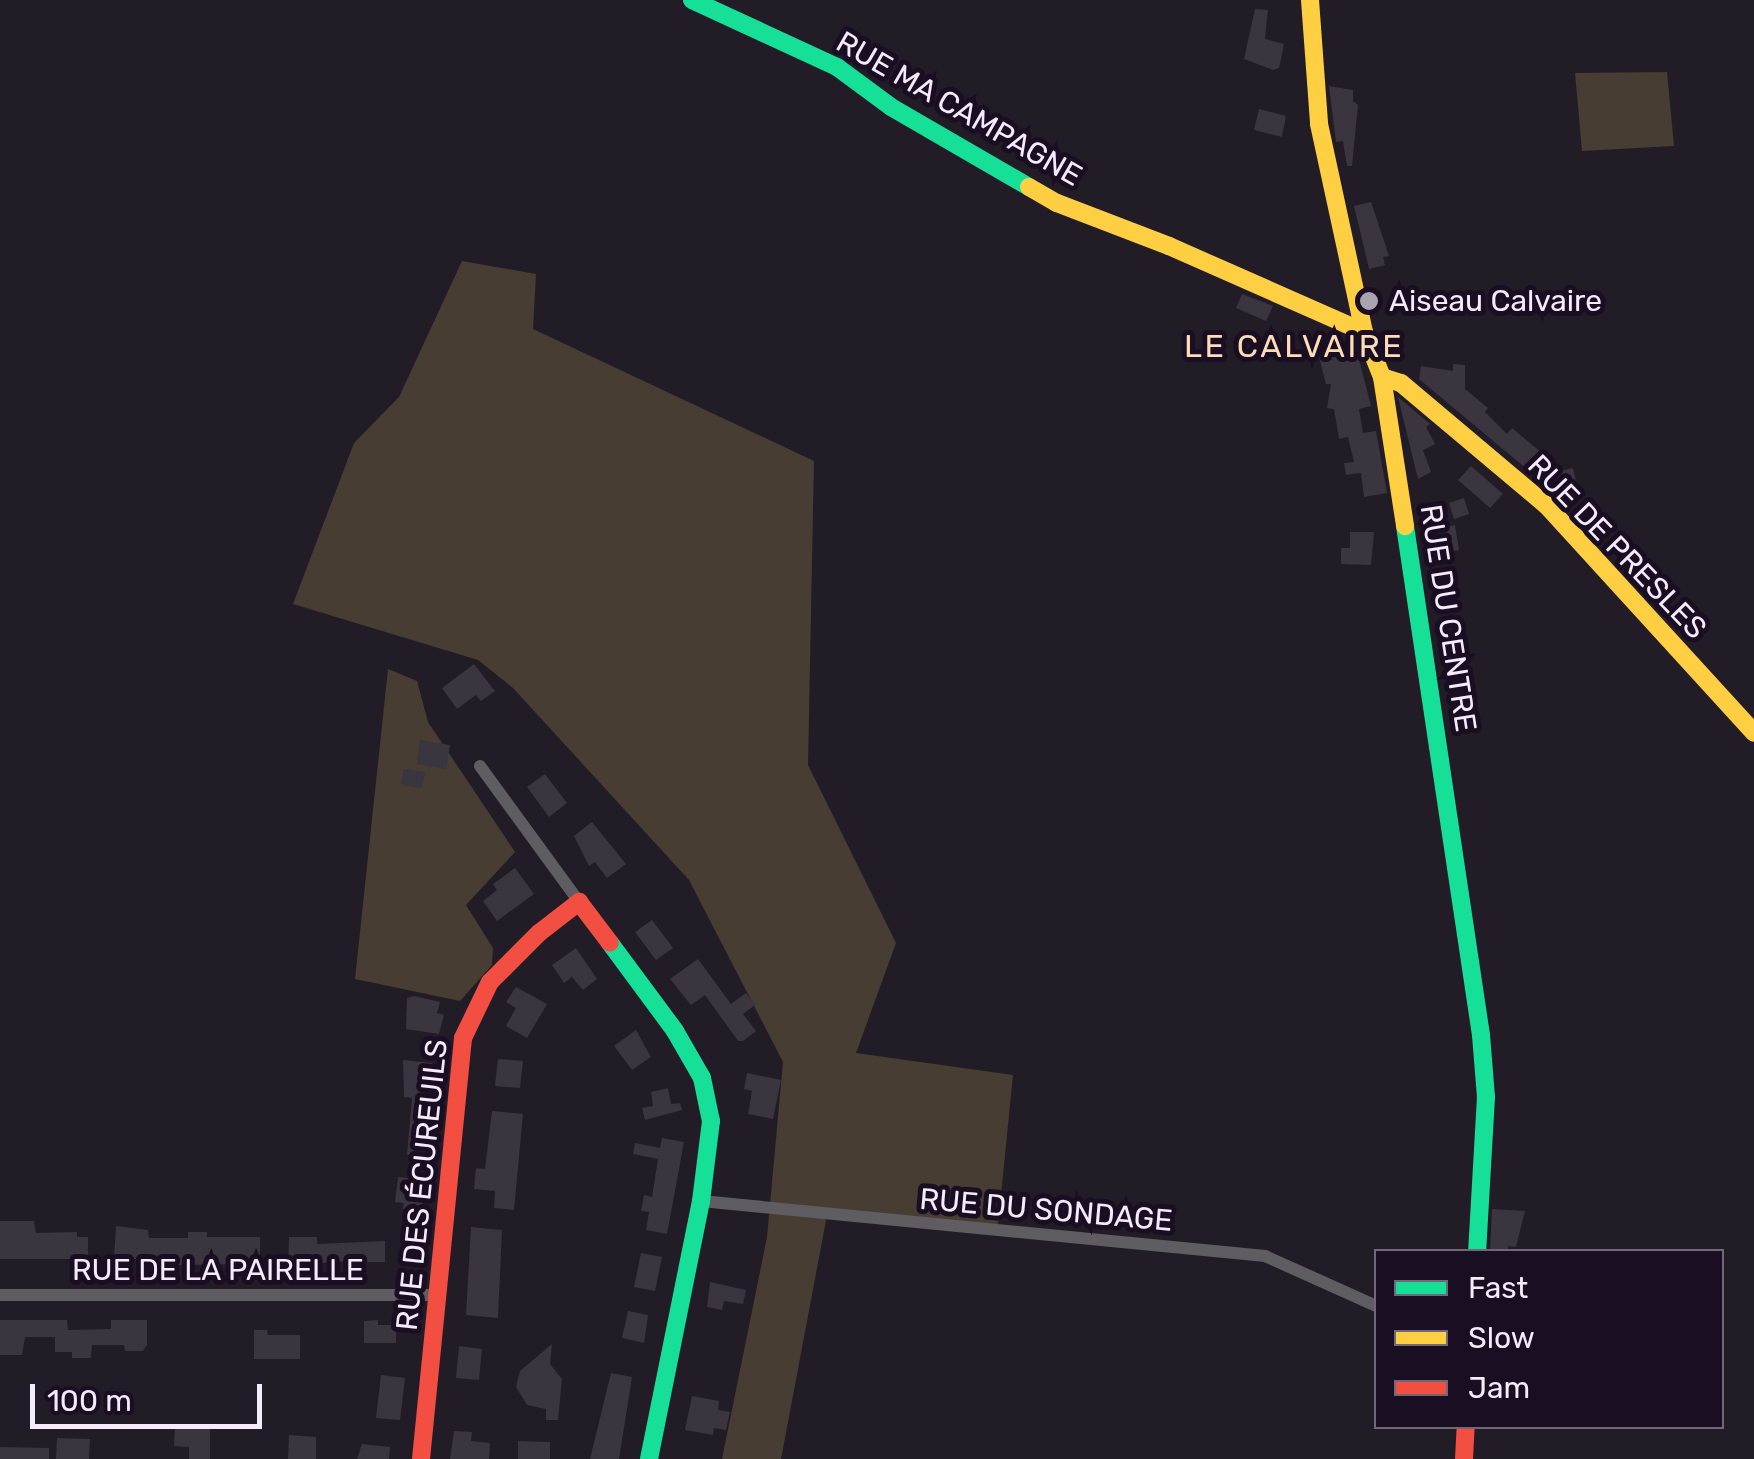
<!DOCTYPE html>
<meta charset="utf-8">
<style>
body{margin:0}
#map{position:relative;width:1754px;height:1459px;overflow:hidden;background:#221c27;font-family:Rubik,sans-serif}
div>[style]{position:absolute}
[style*='--x']{left:calc(var(--x)*1px);top:calc(var(--y)*1px);width:calc(var(--w)*1px);rotate:calc(var(--a)*1deg)}
.green>*{inset:0;background:#473d32}
.building>*{inset:0;background:#3a353f}
.street>*{height:12px;margin:-6px;padding:0 6px;transform-origin:6px;border-radius:6px;background:#5f5d62}
.fast>*{height:18px;margin:-9px;padding:0 9px;transform-origin:9px;border-radius:9px;background:#16e098}
.slow>*{height:18px;margin:-9px;padding:0 9px;transform-origin:9px;border-radius:9px;background:#ffcf43}
.jam>*{height:18px;margin:-9px;padding:0 9px;transform-origin:9px;border-radius:9px;background:#f24e42}
.dots>*{width:28px;height:28px;translate:-50% -50%;box-sizing:border-box;border:5px solid #1a0e23;border-radius:50%}
span{translate:-50% -50%;white-space:nowrap;text-align:center;line-height:1.15;-webkit-text-stroke:10px #1a0e23;paint-order:stroke}
.street-label{font-size:30px;color:#f4ecfb}
.poi-label{font-size:30px;color:#f4ecfb}
.left{translate:0 -50%;text-align:left}
.neighbourhood-label{font-size:32px;color:#fdddb8;letter-spacing:2.5px}
.legend{position:absolute;left:1374px;top:1249px;width:350px;height:180px;box-sizing:border-box;background:#1a0e23;border:2px solid #716779;margin:0;padding:12px 18px;list-style:none;font-size:30px;color:#f4ecfb}
.legend li{display:flex;align-items:center;gap:20px;height:50px}
.legend b{width:50px;border:2px solid #716779}
.scale{position:absolute;left:30px;top:1384px;width:232px;height:45px;box-sizing:border-box;border:5px solid #f4ecfb;border-top:0;padding-left:12px;font-size:30px;line-height:35px;white-space:nowrap;color:#f4ecfb;-webkit-text-stroke:8px #1a0e23;paint-order:stroke}
</style>
<div id="map">
<div class="green">
<div style="clip-path:polygon(1667px 72px,1674px 146px,1582px 151px,1575px 73px)"></div>
<div style="clip-path:polygon(462px 261px,536px 274px,533px 329px,814px 461px,808px 765px,896px 943px,856px 1053px,1013px 1075px,998px 1225px,828px 1210px,781px 1459px,722px 1459px,767px 1237px,783px 1062px,689px 880px,513px 688px,478px 660px,293px 604px,354px 443px,399px 397px)"></div>
<div style="clip-path:polygon(388px 669px,417px 681px,428px 722px,515px 852px,466px 905px,493px 948px,492px 965px,460px 1001px,355px 979px)"></div>
</div>
<div class="building">
<div style="clip-path:polygon(1255px 9px,1268px 10px,1265px 39px,1284px 44px,1279px 68px,1273px 70px,1244px 59px)"></div>
<div style="clip-path:polygon(1329px 86px,1353px 90px,1353px 101px,1358px 105px,1352px 166px,1347px 166px,1343px 141px,1336px 142px)"></div>
<div style="clip-path:polygon(1259px 109px,1286px 116px,1282px 137px,1254px 130px)"></div>
<div style="clip-path:polygon(1371px 202px,1389px 256px,1383px 257px,1385px 265px,1369px 269px,1354px 206px)"></div>
<div style="clip-path:polygon(1242px 294px,1273px 306px,1266px 321px,1236px 308px)"></div>
<div style="clip-path:polygon(1333px 337px,1344px 344px,1346px 351px,1356px 348px,1371px 406px,1359px 409px,1363px 433px,1376px 431px,1387px 493px,1364px 497px,1361px 473px,1346px 475px,1344px 463px,1354px 462px,1348px 437px,1339px 439px,1334px 409px,1327px 408px,1331px 384px,1326px 384px,1315px 342px)"></div>
<div style="clip-path:polygon(1453px 364px,1465px 365px,1465px 389px,1488px 408px,1485px 412px,1507px 434px,1512px 428px,1548px 458px,1534px 475px,1419px 379px,1421px 366px,1453px 371px)"></div>
<div style="clip-path:polygon(1398px 397px,1430px 424px,1426px 427px,1435px 444px,1423px 450px,1431px 472px,1418px 479px)"></div>
<div style="clip-path:polygon(1471px 466px,1503px 494px,1490px 508px,1458px 480px)"></div>
<div style="clip-path:polygon(1573px 468px,1580px 499px,1562px 504px,1552px 473px)"></div>
<div style="clip-path:polygon(1464px 498px,1469px 514px,1454px 519px,1449px 503px)"></div>
<div style="clip-path:polygon(1455px 525px,1459px 550px,1437px 554px,1434px 529px)"></div>
<div style="clip-path:polygon(1350px 532px,1374px 532px,1371px 565px,1341px 564px,1341px 548px,1350px 548px)"></div>
<div style="clip-path:polygon(474px 664px,495px 691px,481px 701px,476px 695px,457px 709px,442px 688px)"></div>
<div style="clip-path:polygon(420px 740px,450px 745px,446px 769px,417px 764px)"></div>
<div style="clip-path:polygon(404px 769px,425px 772px,422px 788px,401px 785px)"></div>
<div style="clip-path:polygon(545px 774px,567px 803px,549px 817px,527px 787px)"></div>
<div style="clip-path:polygon(592px 822px,626px 864px,607px 878px,595px 862px,589px 866px,574px 836px)"></div>
<div style="clip-path:polygon(515px 868px,534px 894px,497px 921px,483px 901px,497px 890px,493px 884px)"></div>
<div style="clip-path:polygon(652px 920px,673px 948px,656px 960px,635px 932px)"></div>
<div style="clip-path:polygon(576px 948px,597px 979px,583px 990px,572px 977px,564px 983px,552px 965px)"></div>
<div style="clip-path:polygon(698px 959px,731px 1004px,746px 993px,755px 1005px,743px 1014px,756px 1031px,743px 1041px,738px 1041px,705px 995px,691px 1005px,670px 979px)"></div>
<div style="clip-path:polygon(516px 987px,547px 1004px,527px 1038px,506px 1026px,516px 1008px,506px 1002px)"></div>
<div style="clip-path:polygon(414px 996px,440px 1002px,437px 1013px,444px 1015px,439px 1034px,406px 1029px,407px 998px)"></div>
<div style="clip-path:polygon(636px 1030px,651px 1057px,632px 1070px,614px 1046px)"></div>
<div style="clip-path:polygon(498px 1059px,523px 1061px,520px 1088px,495px 1086px)"></div>
<div style="clip-path:polygon(403px 1060px,432px 1063px,428px 1157px,407px 1155px,412px 1098px,404px 1097px)"></div>
<div style="clip-path:polygon(747px 1073px,781px 1080px,773px 1119px,748px 1114px,752px 1091px,744px 1089px)"></div>
<div style="clip-path:polygon(668px 1088px,671px 1104px,680px 1103px,682px 1110px,645px 1120px,642px 1108px,653px 1106px,651px 1092px)"></div>
<div style="clip-path:polygon(492px 1111px,523px 1114px,514px 1210px,494px 1208px,495px 1191px,474px 1189px,476px 1168px,485px 1169px)"></div>
<div style="clip-path:polygon(662px 1138px,684px 1142px,667px 1234px,646px 1230px,649px 1212px,641px 1211px,644px 1195px,652px 1197px,658px 1159px,633px 1154px,635px 1143px,660px 1148px)"></div>
<div style="clip-path:polygon(398px 1177px,418px 1179px,417px 1187px,424px 1188px,422px 1211px,403px 1209px,404px 1203px,395px 1202px)"></div>
<div style="clip-path:polygon(1492px 1209px,1525px 1211px,1516px 1247px,1508px 1246px,1508px 1252px,1490px 1252px)"></div>
<div style="clip-path:polygon(0 1221px,34px 1221px,36px 1233px,77px 1232px,77px 1237px,88px 1237px,88px 1259px,0 1259px)"></div>
<div style="clip-path:polygon(116px 1226px,148px 1230px,149px 1238px,188px 1238px,188px 1232px,207px 1232px,207px 1237px,260px 1237px,260px 1264px,171px 1265px,171px 1259px,114px 1259px)"></div>
<div style="clip-path:polygon(471px 1227px,502px 1230px,498px 1318px,466px 1315px)"></div>
<div style="clip-path:polygon(289px 1237px,317px 1237px,317px 1244px,385px 1241px,385px 1262px,363px 1262px,363px 1267px,349px 1267px,349px 1261px,288px 1265px)"></div>
<div style="clip-path:polygon(641px 1253px,662px 1257px,655px 1291px,634px 1287px)"></div>
<div style="clip-path:polygon(710px 1282px,746px 1290px,743px 1304px,724px 1301px,722px 1310px,707px 1307px)"></div>
<div style="clip-path:polygon(628px 1311px,648px 1315px,644px 1343px,622px 1338px)"></div>
<div style="clip-path:polygon(0 1320px,67px 1320px,68px 1330px,111px 1329px,111px 1320px,147px 1320px,147px 1345px,143px 1351px,125px 1351px,124px 1345px,92px 1345px,91px 1358px,72px 1358px,72px 1352px,55px 1352px,55px 1337px,25px 1337px,22px 1355px,0 1355px)"></div>
<div style="clip-path:polygon(378px 1320px,378px 1325px,396px 1325px,396px 1343px,364px 1343px,364px 1321px)"></div>
<div style="clip-path:polygon(254px 1330px,267px 1330px,268px 1335px,300px 1335px,300px 1359px,254px 1359px)"></div>
<div style="clip-path:polygon(552px 1344px,550px 1364px,562px 1379px,558px 1420px,546px 1420px,546px 1409px,527px 1405px,516px 1387px,520px 1371px)"></div>
<div style="clip-path:polygon(459px 1346px,482px 1349px,479px 1380px,456px 1378px)"></div>
<div style="clip-path:polygon(611px 1373px,632px 1377px,619px 1459px,590px 1459px)"></div>
<div style="clip-path:polygon(381px 1375px,405px 1378px,400px 1420px,376px 1418px)"></div>
<div style="clip-path:polygon(692px 1396px,719px 1401px,718px 1410px,730px 1412px,726px 1430px,714px 1428px,713px 1435px,685px 1430px)"></div>
<div style="clip-path:polygon(175px 1427px,210px 1427px,210px 1459px,189px 1459px,189px 1447px,174px 1446px)"></div>
<div style="clip-path:polygon(454px 1431px,472px 1432px,471px 1441px,490px 1443px,489px 1459px,450px 1459px)"></div>
<div style="clip-path:polygon(289px 1435px,316px 1437px,316px 1459px,288px 1459px)"></div>
<div style="clip-path:polygon(57px 1438px,90px 1439px,89px 1459px,56px 1459px)"></div>
<div style="clip-path:polygon(518px 1441px,550px 1442px,550px 1459px,518px 1459px)"></div>
<div style="clip-path:polygon(362px 1444px,390px 1447px,389px 1459px,357px 1459px)"></div>
<div style="clip-path:polygon(0 1447px,49px 1448px,49px 1459px,0 1459px)"></div>
</div>
<div class="street">
<div style="--x:480;--y:766;--w:168;--a:53.9"></div>
<div style="--x:701;--y:1201;--w:567;--a:5.57"></div>
<div style="--x:1265;--y:1256;--w:122;--a:24.2"></div>
<div style="--x:0;--y:1295;--w:436;--a:0"></div>
</div>
<div class="fast">
<div style="--x:692;--y:0;--w:160;--a:24.8"></div>
<div style="--x:837;--y:67;--w:67;--a:36.5"></div>
<div style="--x:891;--y:107;--w:160;--a:30.1"></div>
<div style="--x:1405;--y:526;--w:515;--a:81.51"></div>
<div style="--x:1481;--y:1035;--w:62;--a:85.4"></div>
<div style="--x:1486;--y:1097;--w:155;--a:93.3"></div>
<div style="--x:610;--y:943;--w:109;--a:53.5"></div>
<div style="--x:675;--y:1031;--w:54;--a:60.1"></div>
<div style="--x:702;--y:1078;--w:44;--a:78.2"></div>
<div style="--x:711;--y:1121;--w:81;--a:97.1"></div>
<div style="--x:701;--y:1201;--w:263;--a:101.4"></div>
</div>
<div class="slow">
<div style="--x:1310;--y:0;--w:124;--a:85.8"></div>
<div style="--x:1319;--y:124;--w:213;--a:77.8"></div>
<div style="--x:1364;--y:332;--w:48;--a:68.2"></div>
<div style="--x:1382;--y:377;--w:151;--a:81.2"></div>
<div style="--x:1029;--y:187;--w:32;--a:30"></div>
<div style="--x:1057;--y:203;--w:120;--a:21"></div>
<div style="--x:1169;--y:246;--w:213;--a:23.8"></div>
<div style="--x:1382;--y:377;--w:20;--a:18"></div>
<div style="--x:1401;--y:383;--w:191;--a:40.1"></div>
<div style="--x:1547;--y:506;--w:307;--a:47.6"></div>
</div>
<div class="jam">
<div style="--x:421;--y:1459;--w:423;--a:-84.3"></div>
<div style="--x:463;--y:1038;--w:62;--a:-64.3"></div>
<div style="--x:490;--y:982;--w:69;--a:-45"></div>
<div style="--x:539;--y:933;--w:51;--a:-37.8"></div>
<div style="--x:579;--y:902;--w:51;--a:52.9"></div>
<div style="--x:1464;--y:1459;--w:33;--a:-87"></div>
</div>
<div class="dots">
<div style="left:1369px;top:301px;background:#aaa3b1"></div>
</div>
<div class="street-label">
<span style="left:959px;top:109px;rotate:30deg">RUE MA CAMPAGNE</span>
<span style="left:1617px;top:547px;rotate:46deg">RUE DE PRESLES</span>
<span style="left:1448px;top:618px;rotate:81deg">RUE DU CENTRE</span>
<span style="left:422px;top:1185px;rotate:-84deg">RUE DES ÉCUREUILS</span>
<span style="left:1046px;top:1210px;rotate:5deg">RUE DU SONDAGE</span>
<span style="left:218px;top:1270px">RUE DE LA PAIRELLE</span>
</div>
<div class="poi-label">
<span class="left" style="left:1389px;top:301px">Aiseau Calvaire</span>
</div>
<div class="neighbourhood-label">
<span style="left:1294px;top:346px">LE CALVAIRE</span>
</div>
<ul class="legend">
<li><b style="height:12px;background:#16e098"></b>Fast</li>
<li><b style="height:12px;background:#ffcf43"></b>Slow</li>
<li><b style="height:12px;background:#f24e42"></b>Jam</li>
</ul>
<div class="scale">100 m</div>
</div>
